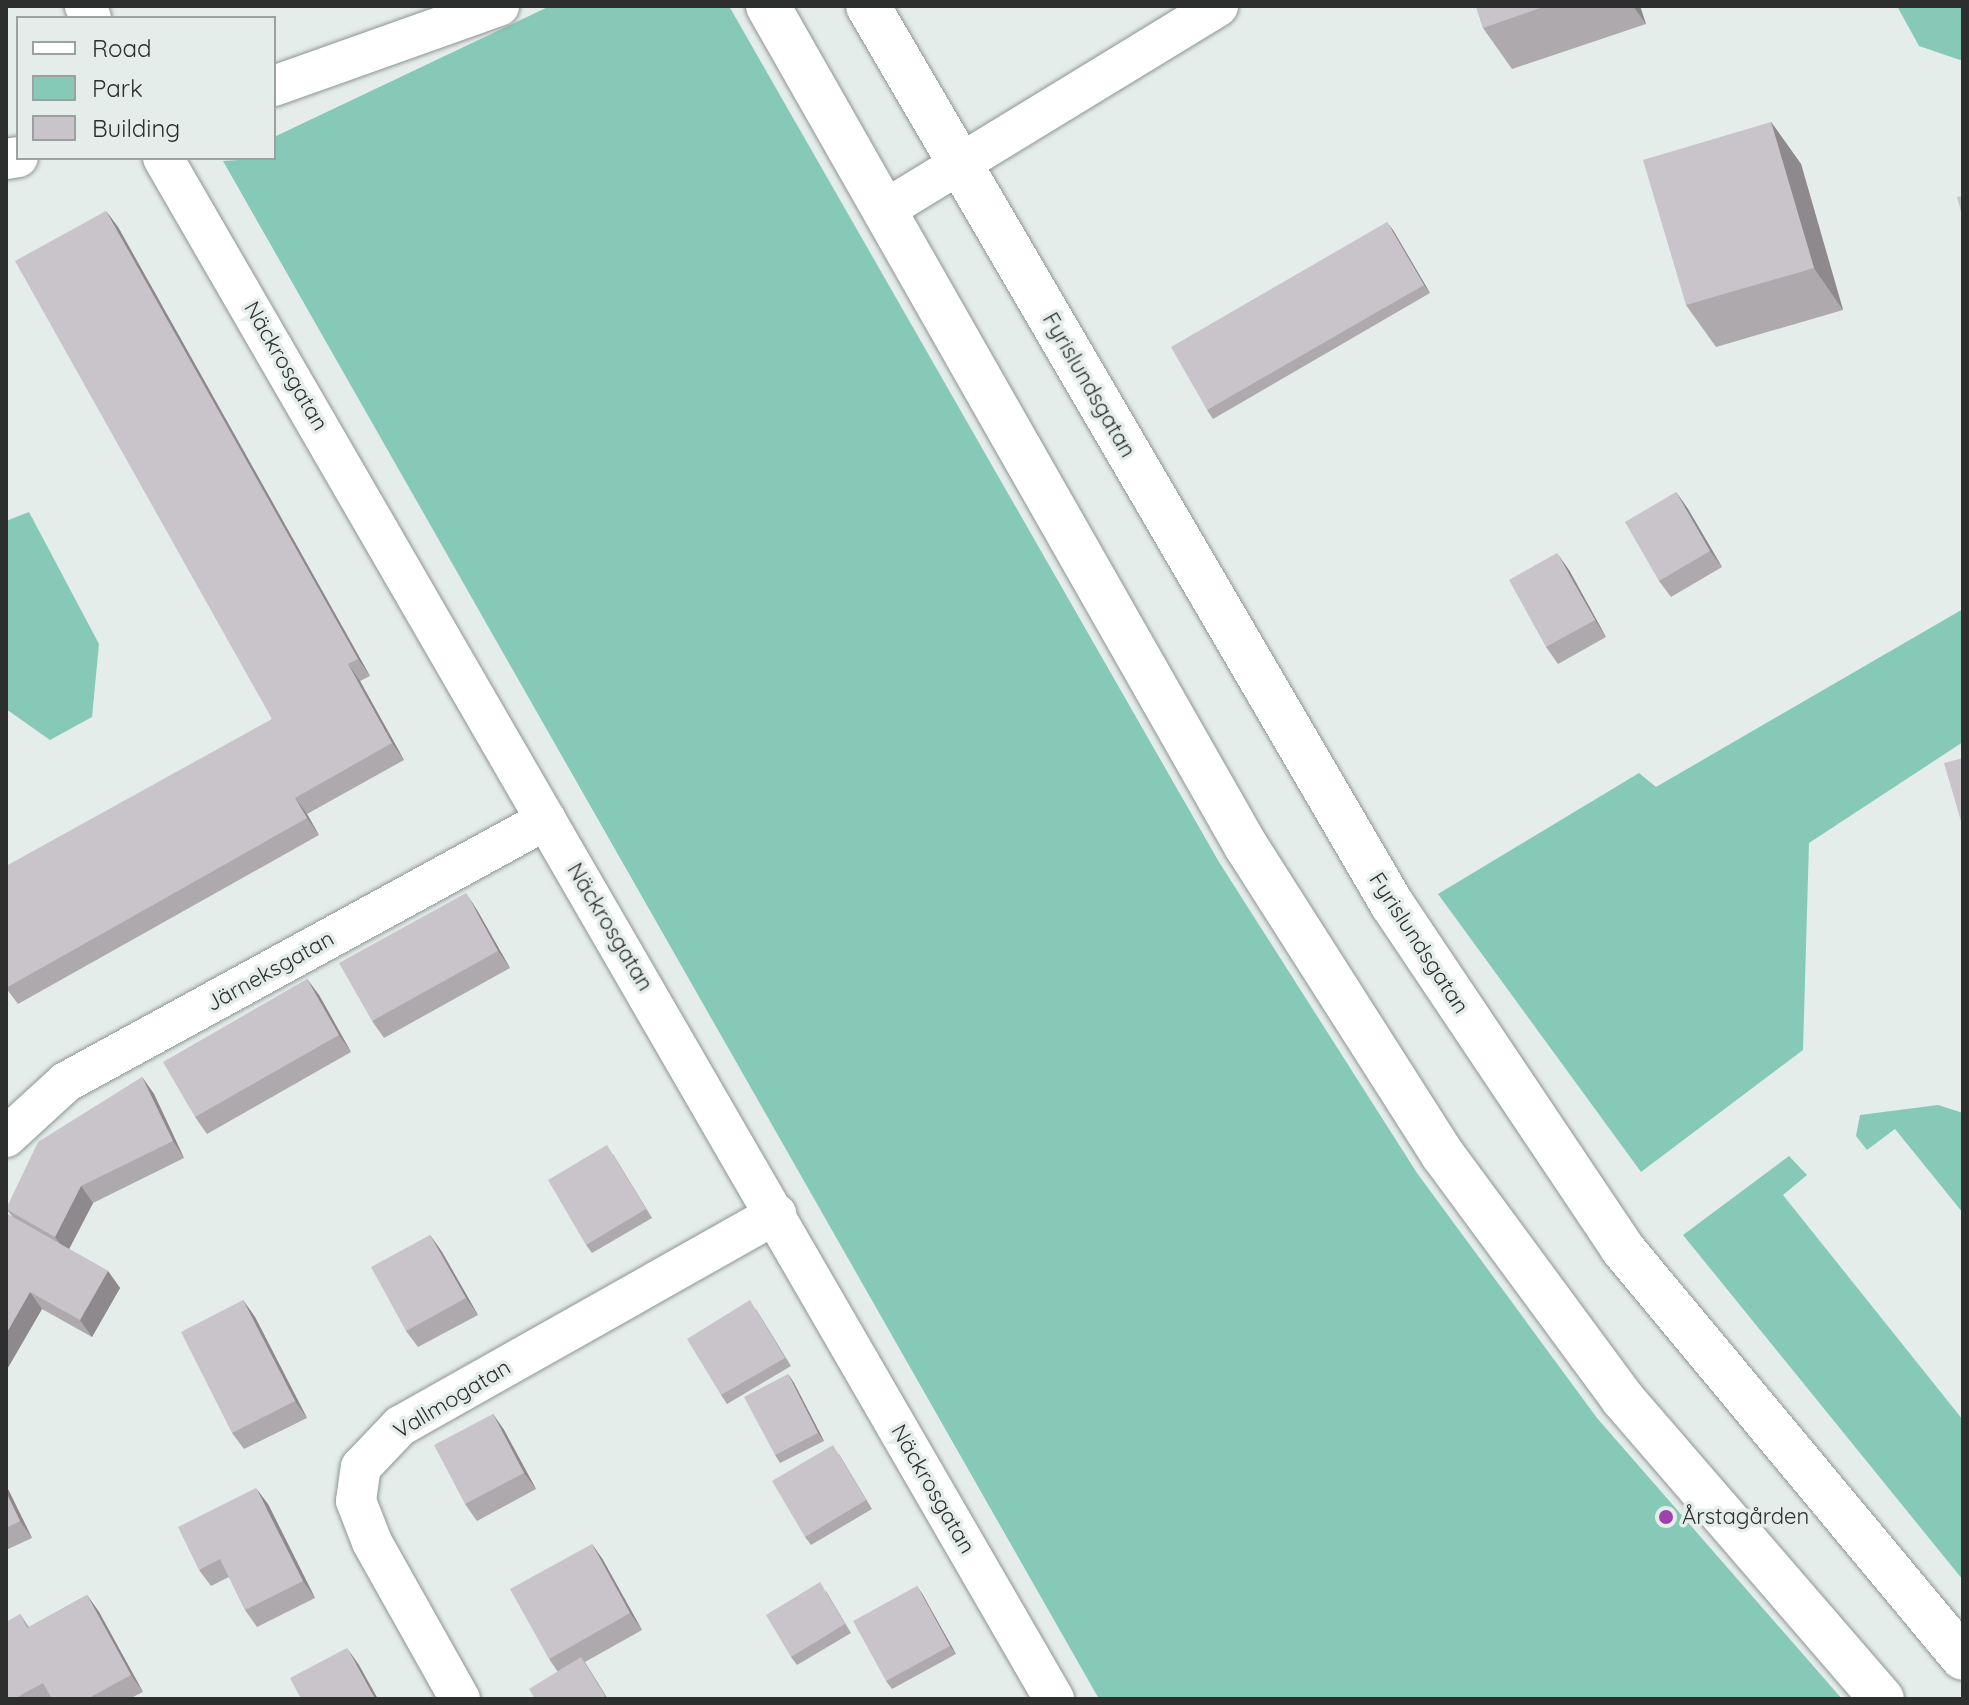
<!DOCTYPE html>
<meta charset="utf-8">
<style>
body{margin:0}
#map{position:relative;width:1969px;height:1705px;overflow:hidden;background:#e5edeb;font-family:Quicksand,sans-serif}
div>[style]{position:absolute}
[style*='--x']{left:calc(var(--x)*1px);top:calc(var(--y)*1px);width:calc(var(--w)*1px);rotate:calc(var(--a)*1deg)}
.green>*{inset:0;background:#87c9b7}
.roads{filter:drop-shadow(0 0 2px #8d9593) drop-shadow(0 0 2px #8d9593)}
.street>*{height:40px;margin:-20px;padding:0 20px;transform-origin:20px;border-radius:20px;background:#fff}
.secondary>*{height:44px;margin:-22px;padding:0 22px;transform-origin:22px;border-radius:22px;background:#fff}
.wall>*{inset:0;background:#ada9ad}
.shaded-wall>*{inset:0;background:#8d898d}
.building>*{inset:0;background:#c9c4c9}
.dots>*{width:22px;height:22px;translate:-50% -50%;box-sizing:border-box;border:4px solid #e5edeb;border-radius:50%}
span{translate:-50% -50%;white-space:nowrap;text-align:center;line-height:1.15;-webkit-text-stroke:7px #e5edeb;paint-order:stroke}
.street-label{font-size:22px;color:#2c2f2e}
.poi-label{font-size:22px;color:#2c2f2e}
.left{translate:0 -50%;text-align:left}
.frame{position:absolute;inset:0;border:8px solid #2c2f2e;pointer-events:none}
.legend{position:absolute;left:16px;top:16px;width:260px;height:144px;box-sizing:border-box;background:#e5edeb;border:2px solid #9ba19f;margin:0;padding:10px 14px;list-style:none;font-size:24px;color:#2c2f2e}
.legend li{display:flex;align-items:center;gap:16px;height:40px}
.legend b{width:40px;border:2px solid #9ba19f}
</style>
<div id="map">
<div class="green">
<div style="clip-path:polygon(550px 6px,729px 6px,1219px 862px,1417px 1173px,1597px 1418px,1842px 1699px,1099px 1699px,223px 161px,274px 158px,274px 137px)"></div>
<div style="clip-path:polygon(1897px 6px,1963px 6px,1963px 61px,1919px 46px)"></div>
<div style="clip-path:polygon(29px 512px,99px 644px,92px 717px,50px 740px,6px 709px,6px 521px)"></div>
<div style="clip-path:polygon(1963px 609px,1963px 742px,1809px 843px,1803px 1050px,1641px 1172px,1438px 894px,1639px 773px,1656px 787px)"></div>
<div style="clip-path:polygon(1938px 1105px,1963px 1113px,1963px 1213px,1895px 1129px,1867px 1150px,1856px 1136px,1860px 1115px)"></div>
<div style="clip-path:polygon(1789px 1156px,1807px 1175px,1783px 1195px,1963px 1420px,1963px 1580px,1683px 1235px)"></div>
</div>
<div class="roads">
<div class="street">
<div style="--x:85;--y:6;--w:13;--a:63"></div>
<div style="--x:274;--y:86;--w:239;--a:-19.6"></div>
<div style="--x:163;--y:158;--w:1780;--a:59.96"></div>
<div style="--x:6;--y:159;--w:12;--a:-9"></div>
<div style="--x:886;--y:209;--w:389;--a:-31.4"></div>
<div style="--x:6;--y:1137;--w:81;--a:-42.5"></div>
<div style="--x:66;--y:1082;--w:547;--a:-28.63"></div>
<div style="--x:460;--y:1699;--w:180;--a:-119.3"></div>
<div style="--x:372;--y:1542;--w:44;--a:-111.3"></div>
<div style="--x:356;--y:1501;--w:34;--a:-82"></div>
<div style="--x:361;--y:1467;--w:57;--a:-46.4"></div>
<div style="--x:400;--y:1426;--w:432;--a:-29.4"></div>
</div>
<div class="secondary">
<div style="--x:768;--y:6;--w:966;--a:60.36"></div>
<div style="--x:1246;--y:846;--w:366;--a:57.5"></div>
<div style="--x:1443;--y:1155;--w:302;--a:53.6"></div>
<div style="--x:1622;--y:1398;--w:398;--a:49.2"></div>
<div style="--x:868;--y:6;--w:1040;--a:59.74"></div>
<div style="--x:1392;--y:904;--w:414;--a:56.2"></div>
<div style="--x:1622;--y:1248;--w:533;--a:50.25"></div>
</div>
</div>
<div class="wall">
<div style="clip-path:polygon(1476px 6px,1640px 6px,1646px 24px,1512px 69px,1483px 28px)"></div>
<div style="clip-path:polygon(1771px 122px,1801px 164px,1843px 310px,1716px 347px,1686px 305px)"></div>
<div style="clip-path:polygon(106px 211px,118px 227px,370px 676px,360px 681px,404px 760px,307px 814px,319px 835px,18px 1004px,6px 988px,272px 719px)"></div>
<div style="clip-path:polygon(1393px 230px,1430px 293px,1213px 419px,1207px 410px)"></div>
<div style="clip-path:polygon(1676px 492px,1688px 509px,1722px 567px,1671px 597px,1659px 581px)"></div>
<div style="clip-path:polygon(1569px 570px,1606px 637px,1558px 664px,1546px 647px)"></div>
<div style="clip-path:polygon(477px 910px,510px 968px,384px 1038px,372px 1021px)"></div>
<div style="clip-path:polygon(307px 979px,319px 995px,351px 1052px,207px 1134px,195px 1117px)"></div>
<div style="clip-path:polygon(142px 1077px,154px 1094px,184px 1158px,93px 1203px,69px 1249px,108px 1271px,120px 1288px,92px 1337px,42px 1309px,6px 1371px,12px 1216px,6px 1209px)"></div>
<div style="clip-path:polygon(613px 1154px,652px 1218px,592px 1253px,586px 1245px)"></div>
<div style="clip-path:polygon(430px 1235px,442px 1252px,478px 1315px,418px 1347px,406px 1331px)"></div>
<div style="clip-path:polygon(243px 1300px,255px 1317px,307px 1418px,244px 1449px,232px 1433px)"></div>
<div style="clip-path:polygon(756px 1309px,791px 1366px,727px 1404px,721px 1395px)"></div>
<div style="clip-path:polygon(788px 1374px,794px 1383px,824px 1441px,780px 1463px,775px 1455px)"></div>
<div style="clip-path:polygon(493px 1414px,504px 1430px,536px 1489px,477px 1521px,465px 1504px)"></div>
<div style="clip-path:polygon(839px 1454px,872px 1509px,811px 1545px,805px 1537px)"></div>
<div style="clip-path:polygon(6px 1485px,32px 1538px,6px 1550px)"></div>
<div style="clip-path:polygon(268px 1504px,315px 1598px,257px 1627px,245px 1610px,229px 1577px,211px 1586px,199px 1570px)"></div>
<div style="clip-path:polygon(592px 1544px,603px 1560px,642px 1630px,585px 1662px,608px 1699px,535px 1699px,558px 1672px,549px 1659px)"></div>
<div style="clip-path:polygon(917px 1586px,956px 1654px,892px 1689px,886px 1681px)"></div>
<div style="clip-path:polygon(826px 1591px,851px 1633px,797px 1665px,791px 1657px)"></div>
<div style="clip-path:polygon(87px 1595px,99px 1612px,143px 1692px,129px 1699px,6px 1699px,20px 1614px,29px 1627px)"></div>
</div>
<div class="shaded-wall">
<div style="clip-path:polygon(1633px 6px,1640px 6px,1646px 24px)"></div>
<div style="clip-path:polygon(1771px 122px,1801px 164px,1843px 310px,1814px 268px)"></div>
<div style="clip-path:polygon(106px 211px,118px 227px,370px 676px,358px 659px)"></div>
<div style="clip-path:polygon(1387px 222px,1393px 230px,1430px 293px,1424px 285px)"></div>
<div style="clip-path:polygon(1676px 492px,1688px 509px,1722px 567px,1710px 551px)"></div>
<div style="clip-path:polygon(1557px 553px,1569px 570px,1606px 637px,1595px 620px)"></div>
<div style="clip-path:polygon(348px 664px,360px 681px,404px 760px,392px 743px)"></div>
<div style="clip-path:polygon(295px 798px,307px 814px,319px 835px,307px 818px)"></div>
<div style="clip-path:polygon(466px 893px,477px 910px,510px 968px,498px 951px)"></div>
<div style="clip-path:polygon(307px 979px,319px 995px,351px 1052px,339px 1035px)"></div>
<div style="clip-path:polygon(142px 1077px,154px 1094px,184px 1158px,173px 1141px)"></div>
<div style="clip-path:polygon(81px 1186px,93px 1203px,67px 1253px,55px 1237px)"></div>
<div style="clip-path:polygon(430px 1235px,442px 1252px,478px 1315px,466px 1298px)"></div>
<div style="clip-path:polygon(108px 1271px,120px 1288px,92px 1337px,80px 1320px)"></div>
<div style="clip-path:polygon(30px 1292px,42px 1309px,6px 1371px,6px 1334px)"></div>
<div style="clip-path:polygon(243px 1300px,255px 1317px,307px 1418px,295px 1401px)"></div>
<div style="clip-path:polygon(788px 1374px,794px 1383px,824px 1441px,818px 1433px)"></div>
<div style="clip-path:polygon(493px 1414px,504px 1430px,536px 1489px,524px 1473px)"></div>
<div style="clip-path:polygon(6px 1485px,32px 1538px,20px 1521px,6px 1492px)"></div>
<div style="clip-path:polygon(256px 1488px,268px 1504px,315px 1598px,303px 1581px)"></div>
<div style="clip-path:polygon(592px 1544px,603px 1560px,642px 1630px,630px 1613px)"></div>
<div style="clip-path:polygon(917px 1586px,923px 1595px,956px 1654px,950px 1646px)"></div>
<div style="clip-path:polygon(87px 1595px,99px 1612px,143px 1692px,131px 1675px)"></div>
<div style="clip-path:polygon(347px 1648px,359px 1665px,378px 1699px,375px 1699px)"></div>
</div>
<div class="building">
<div style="clip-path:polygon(1476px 6px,1546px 6px,1483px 28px)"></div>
<div style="clip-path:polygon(1771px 122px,1814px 268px,1686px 305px,1643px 160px)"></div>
<div style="clip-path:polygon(1963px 196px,1963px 219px,1957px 197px)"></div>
<div style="clip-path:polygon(106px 211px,358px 659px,348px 664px,392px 743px,295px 798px,307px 818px,6px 988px,6px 866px,272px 719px,15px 261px)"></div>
<div style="clip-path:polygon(1387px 222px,1424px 285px,1207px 410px,1171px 347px)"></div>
<div style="clip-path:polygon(1676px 492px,1710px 551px,1659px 581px,1625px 522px)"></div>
<div style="clip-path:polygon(1557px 553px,1595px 620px,1546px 647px,1509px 580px)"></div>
<div style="clip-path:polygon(1963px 758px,1963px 828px,1944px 763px)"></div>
<div style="clip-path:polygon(466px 893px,498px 951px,372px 1021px,339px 963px)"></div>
<div style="clip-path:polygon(307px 979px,339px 1035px,195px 1117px,163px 1062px)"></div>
<div style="clip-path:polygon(142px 1077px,173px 1141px,81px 1186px,55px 1237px,6px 1209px,38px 1142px)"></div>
<div style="clip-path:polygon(607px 1145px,646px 1209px,586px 1245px,548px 1180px)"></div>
<div style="clip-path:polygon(6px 1213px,108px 1271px,80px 1320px,30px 1292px,6px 1334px)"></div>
<div style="clip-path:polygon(430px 1235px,466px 1298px,406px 1331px,371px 1267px)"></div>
<div style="clip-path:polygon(243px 1300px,295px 1401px,232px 1433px,181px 1332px)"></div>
<div style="clip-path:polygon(750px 1300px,785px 1358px,721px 1395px,687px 1339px)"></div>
<div style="clip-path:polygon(788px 1374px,818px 1433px,775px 1455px,744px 1397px)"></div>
<div style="clip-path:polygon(493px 1414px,524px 1473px,465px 1504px,434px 1445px)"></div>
<div style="clip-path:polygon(833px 1445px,866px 1500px,805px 1537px,772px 1481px)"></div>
<div style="clip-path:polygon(256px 1488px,303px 1581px,245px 1610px,220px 1559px,199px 1570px,178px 1527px)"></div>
<div style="clip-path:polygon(6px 1492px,20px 1521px,6px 1528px)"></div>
<div style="clip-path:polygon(592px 1544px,630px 1613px,549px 1659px,510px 1589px)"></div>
<div style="clip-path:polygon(820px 1582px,845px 1624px,791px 1657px,766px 1615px)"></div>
<div style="clip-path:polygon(917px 1586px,950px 1646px,886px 1681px,853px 1621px)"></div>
<div style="clip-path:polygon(87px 1595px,131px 1675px,87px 1699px,52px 1699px,43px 1683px,14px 1699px,6px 1699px,6px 1622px,20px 1614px,27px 1628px)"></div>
<div style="clip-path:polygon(347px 1648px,375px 1699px,301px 1699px,290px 1678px)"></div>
<div style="clip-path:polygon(581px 1657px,605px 1696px,601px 1699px,535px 1699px,529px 1689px)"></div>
</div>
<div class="dots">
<div style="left:1666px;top:1517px;background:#a042ac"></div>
</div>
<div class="street-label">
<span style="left:286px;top:366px;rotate:60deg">Näckrosgatan</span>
<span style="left:1089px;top:385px;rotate:60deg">Fyrislundsgatan</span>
<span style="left:610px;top:927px;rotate:59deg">Näckrosgatan</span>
<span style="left:1419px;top:943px;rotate:57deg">Fyrislundsgatan</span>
<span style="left:270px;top:971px;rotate:-29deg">Järneksgatan</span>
<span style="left:452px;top:1399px;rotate:-31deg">Vallmogatan</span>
<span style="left:933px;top:1489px;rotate:60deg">Näckrosgatan</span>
</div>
<div class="poi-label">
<span class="left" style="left:1682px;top:1517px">Årstagården</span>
</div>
<div class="frame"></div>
<ul class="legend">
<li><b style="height:10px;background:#fff"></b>Road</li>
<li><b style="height:22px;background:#87c9b7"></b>Park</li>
<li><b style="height:22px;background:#c9c4c9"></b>Building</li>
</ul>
</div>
